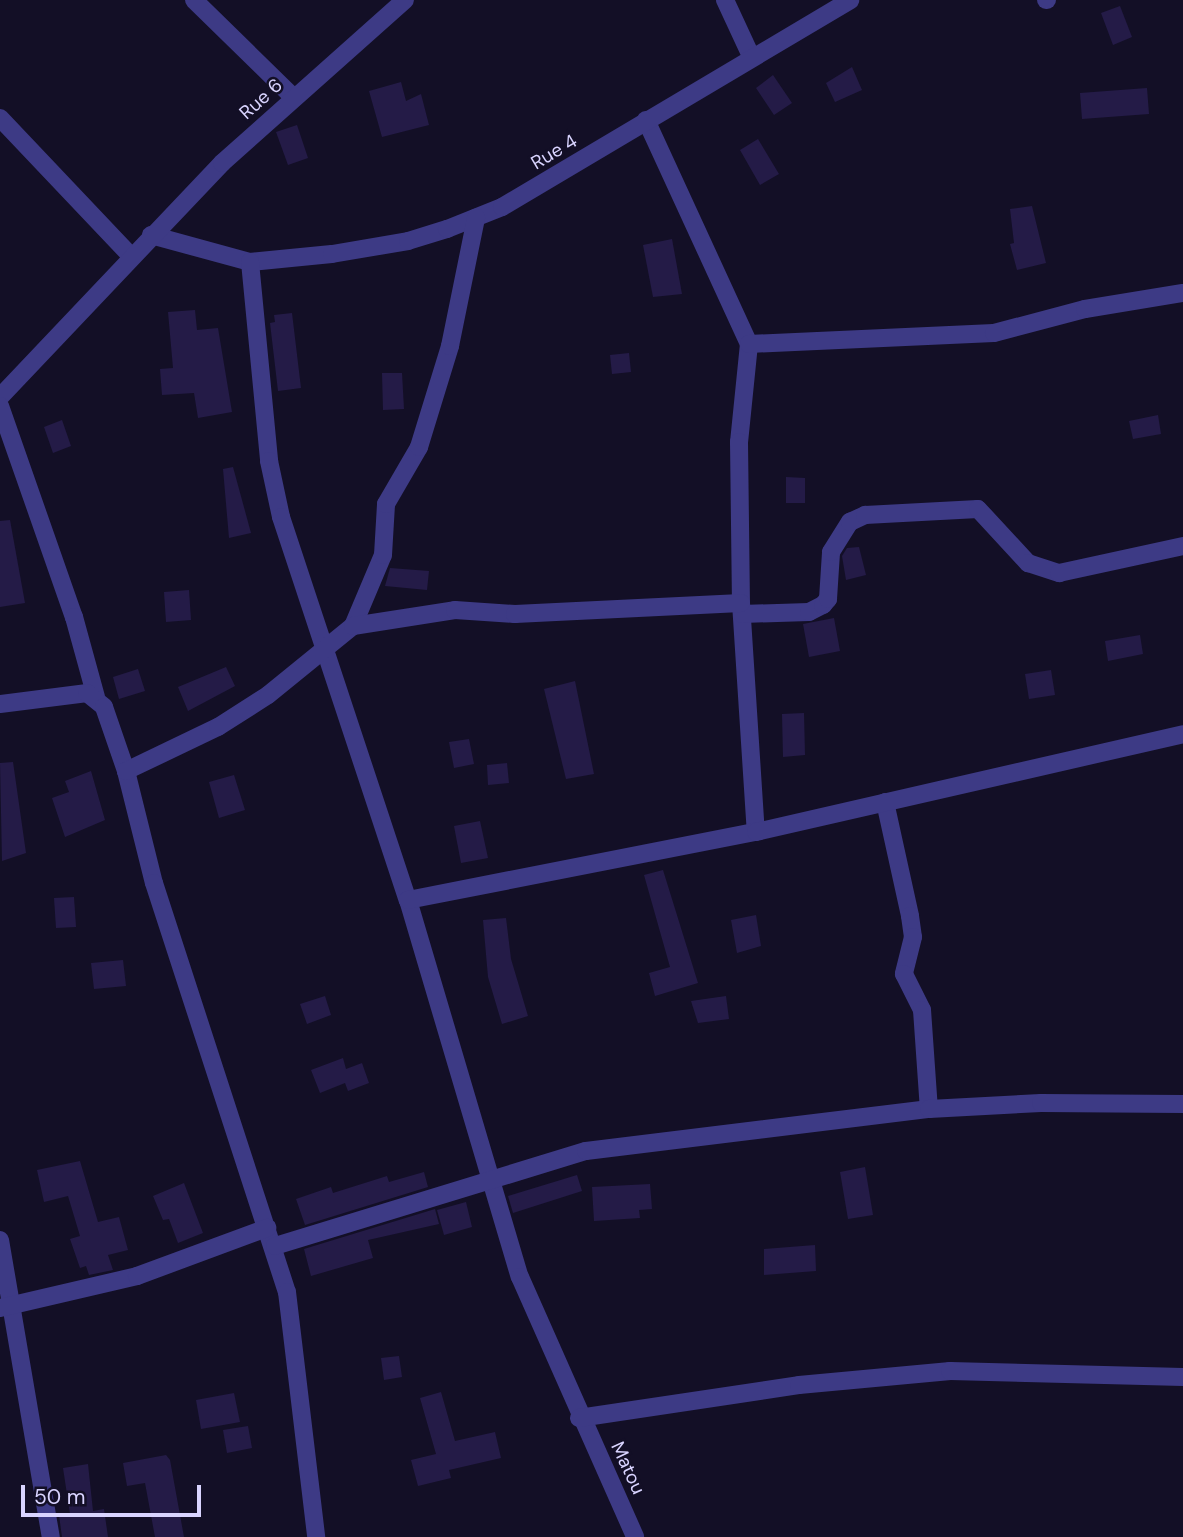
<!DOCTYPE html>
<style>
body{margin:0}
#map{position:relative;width:1183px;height:1537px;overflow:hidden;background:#130f26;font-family:"DM Sans",sans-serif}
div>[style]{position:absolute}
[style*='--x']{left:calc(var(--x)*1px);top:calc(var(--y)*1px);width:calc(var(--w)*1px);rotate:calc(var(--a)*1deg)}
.building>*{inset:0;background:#241b47}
.minor>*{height:18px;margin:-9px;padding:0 9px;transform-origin:9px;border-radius:9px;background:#3d3a85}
span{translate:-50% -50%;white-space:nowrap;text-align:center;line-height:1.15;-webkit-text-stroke:5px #130f26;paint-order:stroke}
.street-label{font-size:19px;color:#d9d4ff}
.scale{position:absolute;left:21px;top:1485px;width:180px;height:32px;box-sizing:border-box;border:4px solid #d9d4ff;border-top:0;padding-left:9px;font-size:21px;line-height:24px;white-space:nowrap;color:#d9d4ff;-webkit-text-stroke:5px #130f26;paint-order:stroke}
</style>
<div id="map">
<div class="building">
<div style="clip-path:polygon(1120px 6px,1132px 37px,1113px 45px,1101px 13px)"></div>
<div style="clip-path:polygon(852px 67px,862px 90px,835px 102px,826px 83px)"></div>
<div style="clip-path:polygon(773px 75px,792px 103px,774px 115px,756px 88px)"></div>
<div style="clip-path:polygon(401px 82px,406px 101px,421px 94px,429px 125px,382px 137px,369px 91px)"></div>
<div style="clip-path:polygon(1147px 88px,1149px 114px,1082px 119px,1080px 93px)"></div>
<div style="clip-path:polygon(297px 125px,308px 158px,288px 165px,276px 132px)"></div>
<div style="clip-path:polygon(758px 139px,779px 174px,760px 185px,740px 150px)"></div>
<div style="clip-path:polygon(1032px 206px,1046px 263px,1017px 270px,1010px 244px,1014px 243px,1010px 209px)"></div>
<div style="clip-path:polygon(672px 239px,682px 294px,653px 297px,643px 245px)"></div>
<div style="clip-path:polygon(195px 310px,197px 330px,218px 328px,232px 412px,198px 418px,194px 393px,162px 395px,160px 369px,173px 368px,168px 312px)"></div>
<div style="clip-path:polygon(292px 313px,301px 388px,278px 391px,270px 323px,275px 322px,274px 315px)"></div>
<div style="clip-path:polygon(629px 353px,631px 372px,612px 374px,610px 355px)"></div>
<div style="clip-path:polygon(382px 373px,402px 373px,404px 409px,383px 410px)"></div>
<div style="clip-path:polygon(1158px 415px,1161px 434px,1133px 439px,1129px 421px)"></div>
<div style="clip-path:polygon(62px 420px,71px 446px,53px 453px,44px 427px)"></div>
<div style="clip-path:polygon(233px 467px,251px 533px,229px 538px,223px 469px)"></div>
<div style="clip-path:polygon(786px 477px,805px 478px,805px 503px,786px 503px)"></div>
<div style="clip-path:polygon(10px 520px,25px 603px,0 607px,0 521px)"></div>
<div style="clip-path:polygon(859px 547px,866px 575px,846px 580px,842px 556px,847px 548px)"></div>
<div style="clip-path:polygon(390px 568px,429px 571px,427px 590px,385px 586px)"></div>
<div style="clip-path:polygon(189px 590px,191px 620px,166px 622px,164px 592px)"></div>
<div style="clip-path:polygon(834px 618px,840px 651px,809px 657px,803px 624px)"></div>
<div style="clip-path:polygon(1140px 635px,1143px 654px,1108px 661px,1105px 641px)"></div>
<div style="clip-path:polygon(226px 667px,235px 686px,188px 711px,178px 687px)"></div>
<div style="clip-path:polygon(138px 669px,145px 691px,119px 699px,113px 677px)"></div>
<div style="clip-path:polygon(1051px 670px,1055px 695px,1029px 699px,1025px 674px)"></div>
<div style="clip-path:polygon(575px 681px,594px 774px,566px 779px,544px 689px)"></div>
<div style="clip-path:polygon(804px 713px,805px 755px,783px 757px,782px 714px)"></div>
<div style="clip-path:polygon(469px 739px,474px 764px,454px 768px,449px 742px)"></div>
<div style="clip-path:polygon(13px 762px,26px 853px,2px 861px,0 763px)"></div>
<div style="clip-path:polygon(507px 763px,509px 783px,488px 785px,487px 765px)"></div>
<div style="clip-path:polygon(91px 771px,105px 820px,65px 837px,52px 798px,69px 792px,65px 781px)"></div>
<div style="clip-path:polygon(234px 775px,245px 810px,219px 818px,209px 782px)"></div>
<div style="clip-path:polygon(480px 821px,488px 858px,461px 863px,454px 826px)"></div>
<div style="clip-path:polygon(663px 870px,698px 983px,655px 996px,649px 973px,670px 967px,644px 875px)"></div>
<div style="clip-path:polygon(74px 897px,76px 927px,56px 928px,54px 898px)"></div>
<div style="clip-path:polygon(756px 915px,761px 946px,737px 953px,731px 920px)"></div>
<div style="clip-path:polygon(506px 918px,511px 959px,528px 1016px,502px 1024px,488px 977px,483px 920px)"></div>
<div style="clip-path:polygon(123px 960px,126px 986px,94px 989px,91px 963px)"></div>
<div style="clip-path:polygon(325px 996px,331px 1015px,307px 1024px,300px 1004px)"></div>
<div style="clip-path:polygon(726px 996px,729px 1019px,698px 1023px,691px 1001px)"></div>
<div style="clip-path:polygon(343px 1058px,346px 1069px,362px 1063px,369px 1083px,348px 1091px,345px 1083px,320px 1093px,311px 1070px)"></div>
<div style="clip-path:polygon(80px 1161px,98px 1222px,119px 1217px,128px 1250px,108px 1255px,113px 1270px,89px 1275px,86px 1266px,80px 1268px,70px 1239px,80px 1236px,68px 1196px,44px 1202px,37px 1170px)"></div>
<div style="clip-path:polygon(865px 1167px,873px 1215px,848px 1219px,840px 1172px)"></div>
<div style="clip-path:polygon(424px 1172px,428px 1187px,305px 1225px,296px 1199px,331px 1187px,333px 1193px,387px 1176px,389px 1182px)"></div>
<div style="clip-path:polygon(577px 1175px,582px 1191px,513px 1213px,508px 1196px)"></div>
<div style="clip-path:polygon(184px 1183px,203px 1233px,178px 1243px,169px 1219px,163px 1220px,153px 1196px)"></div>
<div style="clip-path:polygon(650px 1184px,652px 1209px,639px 1210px,640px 1218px,594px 1221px,592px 1187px)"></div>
<div style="clip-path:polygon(466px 1202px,472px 1227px,444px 1235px,437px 1210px)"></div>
<div style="clip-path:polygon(435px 1209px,439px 1224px,368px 1240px,373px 1258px,311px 1276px,304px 1249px)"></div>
<div style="clip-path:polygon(815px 1245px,816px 1271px,764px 1275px,764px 1249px)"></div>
<div style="clip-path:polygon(399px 1356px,402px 1377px,384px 1380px,381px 1358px)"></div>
<div style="clip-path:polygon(441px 1392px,455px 1441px,495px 1432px,501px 1458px,449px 1470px,451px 1478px,418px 1486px,411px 1460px,436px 1454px,420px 1398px)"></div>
<div style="clip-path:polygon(234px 1393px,240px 1422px,201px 1429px,196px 1400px)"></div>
<div style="clip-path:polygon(248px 1426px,252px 1448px,227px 1453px,223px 1430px)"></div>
<div style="clip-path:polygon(166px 1455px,170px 1460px,184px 1537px,155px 1537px,145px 1483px,127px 1486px,123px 1463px)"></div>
<div style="clip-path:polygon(88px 1464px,93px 1511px,104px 1509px,108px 1537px,62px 1537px,59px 1515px,70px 1514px,63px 1468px)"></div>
</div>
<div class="minor">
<div style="--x:194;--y:0;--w:140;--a:44.4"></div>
<div style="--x:725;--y:0;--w:62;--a:65.1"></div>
<div style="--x:1046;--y:0;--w:1;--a:0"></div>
<div style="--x:0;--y:118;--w:190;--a:46.5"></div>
<div style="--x:646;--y:120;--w:247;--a:65.3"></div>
<div style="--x:749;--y:344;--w:99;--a:95.8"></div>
<div style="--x:739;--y:442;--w:161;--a:89.3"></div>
<div style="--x:741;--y:603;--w:229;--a:86.3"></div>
<div style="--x:151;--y:235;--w:103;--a:15.3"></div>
<div style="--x:250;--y:262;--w:82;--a:-5.6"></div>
<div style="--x:332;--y:254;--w:77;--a:-9.7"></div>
<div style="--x:408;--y:241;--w:41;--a:-17.1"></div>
<div style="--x:447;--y:229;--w:59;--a:-21.8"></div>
<div style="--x:502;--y:207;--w:405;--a:-30.7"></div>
<div style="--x:250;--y:262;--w:200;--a:84.5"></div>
<div style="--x:269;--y:461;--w:57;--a:77.9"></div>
<div style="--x:281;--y:517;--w:404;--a:71.7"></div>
<div style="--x:408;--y:900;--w:393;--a:73.5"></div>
<div style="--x:520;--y:1277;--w:284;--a:66.1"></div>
<div style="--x:749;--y:344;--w:245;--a:-2.6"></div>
<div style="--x:994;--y:333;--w:94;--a:-14.8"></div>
<div style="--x:1085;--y:309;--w:99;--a:-9.3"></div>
<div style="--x:0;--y:397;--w:323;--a:-46.5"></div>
<div style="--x:222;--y:163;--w:245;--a:-41.7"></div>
<div style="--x:0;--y:406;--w:224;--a:70.7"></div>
<div style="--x:74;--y:617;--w:83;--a:74.6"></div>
<div style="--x:742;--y:614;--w:67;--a:-1.7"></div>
<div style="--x:809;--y:612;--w:16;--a:-27"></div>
<div style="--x:823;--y:605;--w:8;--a:-50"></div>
<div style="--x:828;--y:599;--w:47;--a:-86.3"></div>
<div style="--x:831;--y:552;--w:36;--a:-58"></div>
<div style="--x:850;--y:522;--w:17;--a:-25"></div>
<div style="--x:865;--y:515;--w:113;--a:-3"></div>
<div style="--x:978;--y:509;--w:74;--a:47.2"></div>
<div style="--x:1028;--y:563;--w:33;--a:18"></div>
<div style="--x:1059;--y:573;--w:127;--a:-12.3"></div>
<div style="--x:353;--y:626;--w:77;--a:-67.1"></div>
<div style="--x:383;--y:555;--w:51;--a:-86.6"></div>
<div style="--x:386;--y:504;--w:66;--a:-59.9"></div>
<div style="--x:419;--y:447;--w:106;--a:-72.9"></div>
<div style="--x:450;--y:346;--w:131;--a:-78.5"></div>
<div style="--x:0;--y:704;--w:88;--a:-7.2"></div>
<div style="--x:87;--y:693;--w:22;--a:39"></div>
<div style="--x:104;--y:707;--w:68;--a:71"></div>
<div style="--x:126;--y:771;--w:115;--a:76"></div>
<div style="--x:154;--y:883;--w:430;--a:72"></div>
<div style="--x:287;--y:1292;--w:247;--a:83.2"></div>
<div style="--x:126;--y:771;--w:102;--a:-25.6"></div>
<div style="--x:218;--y:727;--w:59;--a:-32.6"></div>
<div style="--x:268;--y:695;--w:109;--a:-39.1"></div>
<div style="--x:353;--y:626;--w:103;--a:-8.9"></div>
<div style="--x:455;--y:610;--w:60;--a:3.8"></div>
<div style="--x:515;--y:614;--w:226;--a:-2.8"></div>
<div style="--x:885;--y:802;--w:117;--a:77.6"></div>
<div style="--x:910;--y:916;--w:21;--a:82"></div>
<div style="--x:913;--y:937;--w:38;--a:104"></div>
<div style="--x:904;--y:974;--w:40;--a:63.4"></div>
<div style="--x:922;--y:1010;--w:99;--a:86"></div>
<div style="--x:408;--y:900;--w:355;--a:-11.1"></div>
<div style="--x:756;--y:832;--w:438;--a:-12.9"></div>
<div style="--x:0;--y:1240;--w:301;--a:80.3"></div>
<div style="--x:275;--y:1246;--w:325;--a:-17"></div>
<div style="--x:586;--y:1151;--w:346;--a:-7"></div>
<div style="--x:929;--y:1109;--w:112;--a:-3.1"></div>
<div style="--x:1041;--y:1103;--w:142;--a:0.4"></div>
<div style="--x:0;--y:1308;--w:141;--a:-13.1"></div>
<div style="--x:137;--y:1276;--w:139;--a:-20.3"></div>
<div style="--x:579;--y:1418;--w:222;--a:-8.5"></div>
<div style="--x:799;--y:1385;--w:152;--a:-5.3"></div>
<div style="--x:950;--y:1371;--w:233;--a:1.5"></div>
</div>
<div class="street-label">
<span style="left:261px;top:99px;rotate:-42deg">Rue 6</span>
<span style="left:554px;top:152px;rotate:-31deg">Rue 4</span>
<span style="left:628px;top:1468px;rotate:65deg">Matou</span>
</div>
<div class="scale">50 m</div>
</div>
